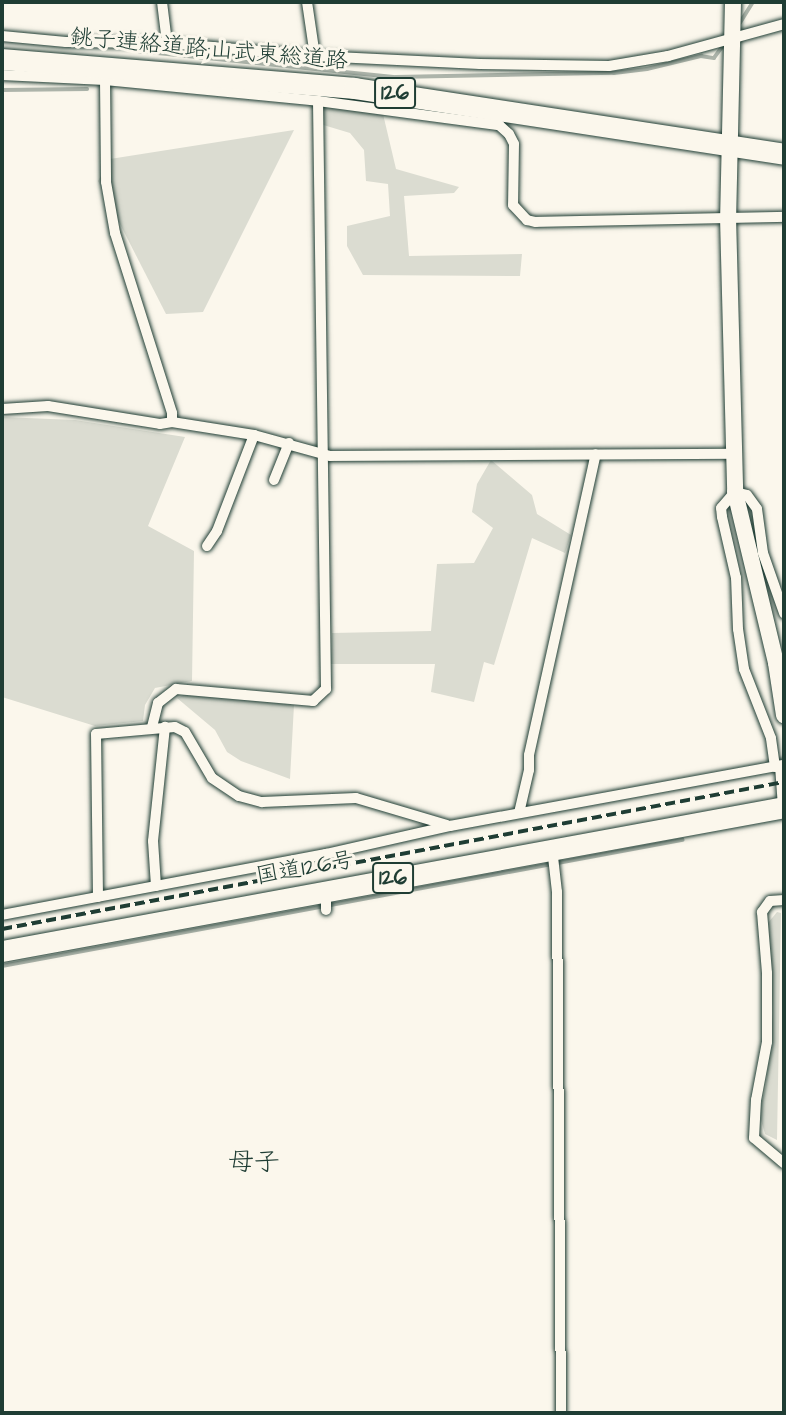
<!DOCTYPE html>
<meta charset="utf-8">
<style>
body{margin:0}
#map{position:relative;width:786px;height:1415px;overflow:hidden;background:#fbf7ec;font-family:"Architects Daughter","Klee One",sans-serif}
div>[style]{position:absolute}
[style*='--x']{left:calc(var(--x)*1px);top:calc(var(--y)*1px);width:calc(var(--w)*1px);rotate:calc(var(--a)*1deg)}
.green>*{inset:0;background:#dbdcd1}
.stream>*{height:3.5px;margin:-1.75px;padding:0 1.75px;transform-origin:1.75px;border-radius:1.75px;background:#adb4aa}
.roads{filter:drop-shadow(0 0 2px #1f3d34) drop-shadow(0 0 2px #1f3d34)}
.street>*{height:10px;margin:-5px;padding:0 5px;transform-origin:5px;border-radius:5px;background:#fbf7ec}
.secondary>*{height:16px;margin:-8px;padding:0 8px;transform-origin:8px;border-radius:8px;background:#fbf7ec}
.highway>*{height:21px;margin:-10.5px;padding:0 10.5px;transform-origin:10.5px;border-radius:10.5px;background:#fbf7ec}
.rail>*{height:3.5px;margin-top:-1.75px;transform-origin:0;background:repeating-linear-gradient(90deg,#1f3d34 0 10px,transparent 0 15px)}
span{translate:-50% -50%;white-space:nowrap;text-align:center;line-height:1.15;-webkit-text-stroke:6px #fbf7ec;paint-order:stroke}
.shield-label span{padding:2px 5px;background:#fbf7ec;border:2px solid;border-radius:5px;-webkit-text-stroke-width:0}
.shield-label{font-size:21px;color:#1f3d34;font-weight:700}
.street-label{font-size:23px;color:#1f3d34}
.quarter-label{font-size:26px;color:#1f3d34}
.frame{position:absolute;inset:0;border:4px solid #1f3d34;pointer-events:none}
</style>
<div id="map">
<div class="green">
<div style="clip-path:polygon(322px 89px,379px 97px,396px 169px,459px 187px,454px 193px,404px 196px,409px 256px,522px 254px,520px 276px,363px 275px,347px 246px,347px 226px,390px 216px,388px 184px,366px 181px,364px 150px,350px 133px,320px 124px)"></div>
<div style="clip-path:polygon(294px 130px,203px 312px,166px 314px,98px 181px,110px 159px)"></div>
<div style="clip-path:polygon(2px 417px,75px 420px,185px 437px,148px 526px,194px 551px,192px 681px,155px 688px,145px 705px,143px 721px,95px 726px,2px 697px)"></div>
<div style="clip-path:polygon(491px 460px,532px 495px,537px 514px,571px 535px,565px 553px,532px 538px,494px 665px,484px 662px,474px 702px,431px 692px,435px 664px,331px 664px,332px 633px,431px 631px,437px 564px,474px 563px,493px 528px,472px 512px,477px 484px)"></div>
<div style="clip-path:polygon(188px 693px,294px 705px,290px 779px,241px 761px,227px 752px,215px 730px,177px 698px)"></div>
<div style="clip-path:polygon(777px 912px,781px 913px,777px 1140px,765px 1134px,759px 1113px,766px 1086px,773px 1013px,768px 923px)"></div>
</div>
<div class="stream">
<div style="--x:738;--y:26;--w:28;--a:-58"></div>
<div style="--x:138;--y:51;--w:259;--a:5.8"></div>
<div style="--x:396;--y:77;--w:218;--a:-1.1"></div>
<div style="--x:614;--y:73;--w:33;--a:-7"></div>
<div style="--x:647;--y:69;--w:56;--a:-13.5"></div>
<div style="--x:701;--y:56;--w:13;--a:9"></div>
<div style="--x:714;--y:58;--w:19;--a:-54"></div>
<div style="--x:2;--y:90;--w:85;--a:-0.7"></div>
<div style="--x:2;--y:966;--w:692;--a:-10.5"></div>
</div>
<div class="roads">
<div class="street">
<div style="--x:162;--y:2;--w:41;--a:83"></div>
<div style="--x:307;--y:2;--w:55;--a:81.6"></div>
<div style="--x:2;--y:36;--w:64;--a:5.4"></div>
<div style="--x:66;--y:42;--w:101;--a:0.6"></div>
<div style="--x:167;--y:43;--w:149;--a:5"></div>
<div style="--x:315;--y:56;--w:165;--a:2.8"></div>
<div style="--x:480;--y:64;--w:129;--a:0.9"></div>
<div style="--x:609;--y:66;--w:60;--a:-9.6"></div>
<div style="--x:668;--y:56;--w:120;--a:-15.4"></div>
<div style="--x:2;--y:75;--w:103;--a:2.8"></div>
<div style="--x:105;--y:80;--w:214;--a:5.6"></div>
<div style="--x:318;--y:101;--w:183;--a:7.6"></div>
<div style="--x:499;--y:125;--w:13;--a:42"></div>
<div style="--x:509;--y:134;--w:11;--a:63"></div>
<div style="--x:514;--y:144;--w:61;--a:90.9"></div>
<div style="--x:513;--y:205;--w:21;--a:47"></div>
<div style="--x:527;--y:220;--w:9;--a:13"></div>
<div style="--x:536;--y:222;--w:248;--a:-1.2"></div>
<div style="--x:105;--y:80;--w:102;--a:89.4"></div>
<div style="--x:106;--y:182;--w:52;--a:80"></div>
<div style="--x:115;--y:233;--w:189;--a:72.4"></div>
<div style="--x:172;--y:413;--w:9;--a:90"></div>
<div style="--x:2;--y:409;--w:46;--a:-3.7"></div>
<div style="--x:48;--y:406;--w:113;--a:9.1"></div>
<div style="--x:160;--y:424;--w:12;--a:-9"></div>
<div style="--x:172;--y:422;--w:83;--a:9"></div>
<div style="--x:254;--y:435;--w:79;--a:15.4"></div>
<div style="--x:330;--y:456;--w:404;--a:-0.3"></div>
<div style="--x:274;--y:480;--w:40;--a:-68"></div>
<div style="--x:207;--y:546;--w:18;--a:-56"></div>
<div style="--x:217;--y:531;--w:103;--a:-68.9"></div>
<div style="--x:152;--y:727;--w:25;--a:-76"></div>
<div style="--x:158;--y:703;--w:23;--a:-38"></div>
<div style="--x:176;--y:689;--w:138;--a:5"></div>
<div style="--x:313;--y:701;--w:18;--a:-43"></div>
<div style="--x:326;--y:689;--w:588;--a:-90.78"></div>
<div style="--x:780;--y:766;--w:41;--a:85.8"></div>
<div style="--x:775;--y:767;--w:29;--a:-98"></div>
<div style="--x:771;--y:738;--w:74;--a:-111.4"></div>
<div style="--x:744;--y:669;--w:40;--a:-98.5"></div>
<div style="--x:738;--y:629;--w:51;--a:-92.2"></div>
<div style="--x:736;--y:578;--w:63;--a:-102.9"></div>
<div style="--x:722;--y:517;--w:9;--a:-96"></div>
<div style="--x:721;--y:508;--w:21;--a:-49"></div>
<div style="--x:735;--y:492;--w:12;--a:14"></div>
<div style="--x:747;--y:495;--w:17;--a:54"></div>
<div style="--x:757;--y:509;--w:44;--a:82.2"></div>
<div style="--x:763;--y:553;--w:64;--a:70.7"></div>
<div style="--x:519;--y:813;--w:44;--a:-76.9"></div>
<div style="--x:529;--y:770;--w:15;--a:-90"></div>
<div style="--x:529;--y:755;--w:308;--a:-77.5"></div>
<div style="--x:552;--y:848;--w:44;--a:83.5"></div>
<div style="--x:557;--y:892;--w:521;--a:89.56"></div>
<div style="--x:156;--y:886;--w:45;--a:-93.8"></div>
<div style="--x:153;--y:841;--w:115;--a:-84"></div>
<div style="--x:326;--y:891;--w:19;--a:90"></div>
<div style="--x:98;--y:897;--w:163;--a:-90.7"></div>
<div style="--x:96;--y:734;--w:79;--a:-5.1"></div>
<div style="--x:175;--y:727;--w:11;--a:27"></div>
<div style="--x:185;--y:732;--w:53;--a:59.6"></div>
<div style="--x:212;--y:778;--w:32;--a:34"></div>
<div style="--x:239;--y:796;--w:24;--a:15"></div>
<div style="--x:262;--y:802;--w:94;--a:-2.4"></div>
<div style="--x:356;--y:798;--w:95;--a:16.5"></div>
<div style="--x:784;--y:900;--w:14;--a:176"></div>
<div style="--x:770;--y:901;--w:14;--a:126"></div>
<div style="--x:762;--y:912;--w:61;--a:85.3"></div>
<div style="--x:767;--y:973;--w:69;--a:90"></div>
<div style="--x:767;--y:1042;--w:59;--a:100.7"></div>
<div style="--x:756;--y:1100;--w:38;--a:93"></div>
<div style="--x:754;--y:1138;--w:39;--a:40"></div>
<div style="--x:2;--y:915;--w:330;--a:-10.7"></div>
<div style="--x:326;--y:854;--w:127;--a:-12.7"></div>
<div style="--x:450;--y:826;--w:340;--a:-10.4"></div>
</div>
<div class="secondary">
<div style="--x:733;--y:2;--w:215;--a:91.3"></div>
<div style="--x:728;--y:217;--w:275;--a:88.5"></div>
<div style="--x:735;--y:492;--w:176;--a:76.5"></div>
<div style="--x:776;--y:663;--w:53;--a:81.3"></div>
</div>
<div class="highway">
<div style="--x:2;--y:59;--w:353;--a:4.7"></div>
<div style="--x:354;--y:88;--w:435;--a:8.7"></div>
<div style="--x:2;--y:951;--w:795;--a:-10.43"></div>
</div>
</div>
<div class="rail">
<div style="--x:2;--y:929;--w:796;--a:-10.65"></div>
</div>
<div class="shield-label">
<span style="left:395px;top:93px">126</span>
<span style="left:393px;top:878px">126</span>
</div>
<div class="street-label">
<span style="left:209px;top:49px;rotate:5deg">銚子連絡道路;山武東総道路</span>
<span style="left:305px;top:868px;rotate:-10deg">国道126号</span>
</div>
<div class="quarter-label">
<span style="left:254px;top:1163px">母子</span>
</div>
<div class="frame"></div>
</div>
